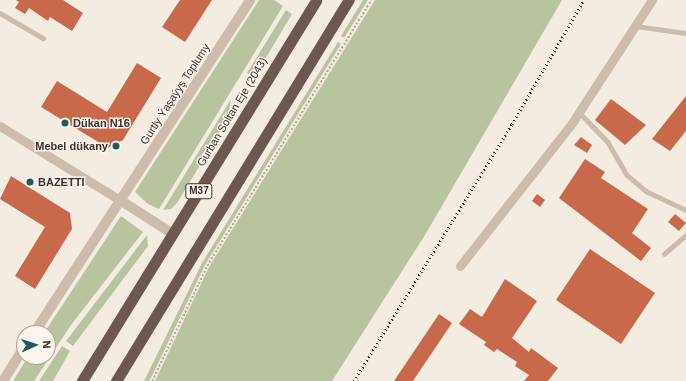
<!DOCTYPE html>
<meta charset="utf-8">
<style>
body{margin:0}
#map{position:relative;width:686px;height:381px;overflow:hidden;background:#f4ebe1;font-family:Helvetica,sans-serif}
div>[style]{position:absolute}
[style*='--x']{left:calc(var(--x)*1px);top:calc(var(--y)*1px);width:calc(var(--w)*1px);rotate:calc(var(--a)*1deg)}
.green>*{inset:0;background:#b8c4a0}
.building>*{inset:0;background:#c8694b}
.path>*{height:1.5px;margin-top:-0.75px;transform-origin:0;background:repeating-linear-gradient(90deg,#b9a596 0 2px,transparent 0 4px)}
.service>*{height:4.5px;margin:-2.25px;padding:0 2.25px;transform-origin:2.25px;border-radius:2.25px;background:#cdbbac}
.minor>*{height:9px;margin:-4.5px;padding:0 4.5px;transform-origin:4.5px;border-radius:4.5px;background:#cdbbac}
.tertiary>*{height:10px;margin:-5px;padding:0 5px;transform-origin:5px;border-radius:5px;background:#cdbbac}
.trunk>*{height:11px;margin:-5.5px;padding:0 5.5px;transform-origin:5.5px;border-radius:5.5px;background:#6c584f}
.rail>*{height:3px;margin-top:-1.5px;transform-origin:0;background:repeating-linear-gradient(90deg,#3b302b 0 1px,transparent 0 4px)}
.dots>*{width:11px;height:11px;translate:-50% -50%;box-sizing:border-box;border:2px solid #fbf5ee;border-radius:50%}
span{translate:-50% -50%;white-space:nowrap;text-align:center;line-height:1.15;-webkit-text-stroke:3px #fbf5ee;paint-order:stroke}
.shield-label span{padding:1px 3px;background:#fbf5ee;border:1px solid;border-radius:3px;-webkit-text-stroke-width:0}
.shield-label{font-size:10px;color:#3b302b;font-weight:700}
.street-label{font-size:11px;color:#3b302b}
.poi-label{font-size:11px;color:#3b302b;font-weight:700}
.left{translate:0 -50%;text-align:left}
.right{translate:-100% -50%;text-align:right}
.north{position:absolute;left:16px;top:325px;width:40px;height:40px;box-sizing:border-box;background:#fbf5ee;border:1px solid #aea6a0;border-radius:50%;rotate:87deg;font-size:11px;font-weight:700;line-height:16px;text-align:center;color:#3b302b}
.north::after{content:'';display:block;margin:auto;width:14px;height:18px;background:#1f5a5e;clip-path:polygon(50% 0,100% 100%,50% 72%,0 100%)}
</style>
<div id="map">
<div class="green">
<div style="clip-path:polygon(259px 0,274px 0,283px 6px,159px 209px,148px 204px,135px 192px)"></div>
<div style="clip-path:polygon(363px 0,368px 0,344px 38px,341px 36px)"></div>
<div style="clip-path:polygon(375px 0,562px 0,425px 235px,332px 381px,155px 381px,209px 267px)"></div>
<div style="clip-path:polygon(286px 10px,292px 14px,267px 56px,249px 74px,247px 73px)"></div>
<div style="clip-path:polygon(338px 42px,341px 44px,205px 265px,153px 374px,149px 381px,144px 381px,202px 263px)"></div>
<div style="clip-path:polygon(231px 99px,227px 121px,177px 203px,171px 209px,163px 210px)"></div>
<div style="clip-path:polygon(121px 216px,143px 232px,71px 325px,34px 381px,13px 381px,28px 357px,48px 357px,48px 333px,44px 333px)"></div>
<div style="clip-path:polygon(147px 235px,148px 246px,73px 346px,66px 341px)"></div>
<div style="clip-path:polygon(62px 346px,70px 351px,53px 381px,39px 381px)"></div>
</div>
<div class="building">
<div style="clip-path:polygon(16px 0,63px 0,83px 13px,72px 31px,50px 17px,48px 21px,29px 8px,25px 14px,15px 8px,19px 2px)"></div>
<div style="clip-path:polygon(180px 0,212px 0,185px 42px,162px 27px)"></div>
<div style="clip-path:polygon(137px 63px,161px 78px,123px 140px,108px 148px,41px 107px,57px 81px,107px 112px)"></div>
<div style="clip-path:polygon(686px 96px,686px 131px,670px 151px,652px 139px)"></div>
<div style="clip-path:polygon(611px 99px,646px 125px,625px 145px,595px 120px)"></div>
<div style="clip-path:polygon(581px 137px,592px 145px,587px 153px,574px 145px)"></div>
<div style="clip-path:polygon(585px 159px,605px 172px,601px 178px,648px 209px,632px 233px,651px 248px,641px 261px,559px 198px)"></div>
<div style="clip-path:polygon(11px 176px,70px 213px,72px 229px,35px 289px,15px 276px,45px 227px,0 199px)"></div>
<div style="clip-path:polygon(537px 194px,545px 200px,540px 207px,532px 201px)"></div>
<div style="clip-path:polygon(675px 214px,686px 223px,679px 231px,668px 222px)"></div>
<div style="clip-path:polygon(590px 249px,655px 293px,621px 344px,556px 300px)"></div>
<div style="clip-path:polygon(505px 279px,537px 301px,512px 338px,529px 352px,531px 348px,558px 368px,548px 381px,524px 381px,529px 375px,515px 366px,517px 362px,497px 349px,494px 352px,484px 345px,486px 342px,459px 324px,470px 309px,482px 317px)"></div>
<div style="clip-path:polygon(439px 314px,452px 323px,413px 381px,394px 381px)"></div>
</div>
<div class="path">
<div style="--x:152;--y:381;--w:127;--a:-64.4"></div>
<div style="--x:207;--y:266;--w:312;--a:-58.3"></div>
</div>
<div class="service">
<div style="--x:0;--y:13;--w:50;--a:30.2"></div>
<div style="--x:636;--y:26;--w:50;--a:8"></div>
<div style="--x:579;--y:112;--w:42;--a:46"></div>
<div style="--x:608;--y:142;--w:38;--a:60"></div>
<div style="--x:627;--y:175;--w:25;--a:40"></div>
<div style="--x:646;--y:191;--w:44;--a:25.4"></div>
<div style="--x:664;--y:254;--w:29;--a:-41"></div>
</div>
<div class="minor">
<div style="--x:0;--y:126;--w:141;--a:31.7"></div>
<div style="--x:460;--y:266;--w:182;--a:-51.9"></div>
<div style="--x:572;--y:123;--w:147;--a:-57"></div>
</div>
<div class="tertiary">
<div style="--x:120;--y:200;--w:63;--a:32.7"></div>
<div style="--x:34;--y:333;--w:397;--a:-57"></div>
<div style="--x:3;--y:381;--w:39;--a:-58"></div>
</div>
<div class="trunk">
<div style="--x:82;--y:381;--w:447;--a:-58.4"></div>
<div style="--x:116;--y:381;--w:447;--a:-58.6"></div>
</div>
<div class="rail">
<div style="--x:354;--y:381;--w:302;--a:-58.4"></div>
<div style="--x:512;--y:124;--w:143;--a:-59.9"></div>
</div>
<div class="dots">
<div style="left:65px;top:123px;background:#1f5a5e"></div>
<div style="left:116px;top:146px;background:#1f5a5e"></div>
<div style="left:30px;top:182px;background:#1f5a5e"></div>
</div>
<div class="shield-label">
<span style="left:199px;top:191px">M37</span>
</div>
<div class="street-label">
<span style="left:175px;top:94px;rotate:-57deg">Gurtly Ýaşaýyş Toplumy</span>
<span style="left:232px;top:112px;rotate:-59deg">Gurban Soltan Eje (2043)</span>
</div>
<div class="poi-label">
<span class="left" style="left:73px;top:123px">Dükan N16</span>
<span class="right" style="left:108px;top:146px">Mebel dükany</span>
<span class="left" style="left:38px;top:182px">BAZETTI</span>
</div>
<div class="north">N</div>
</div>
